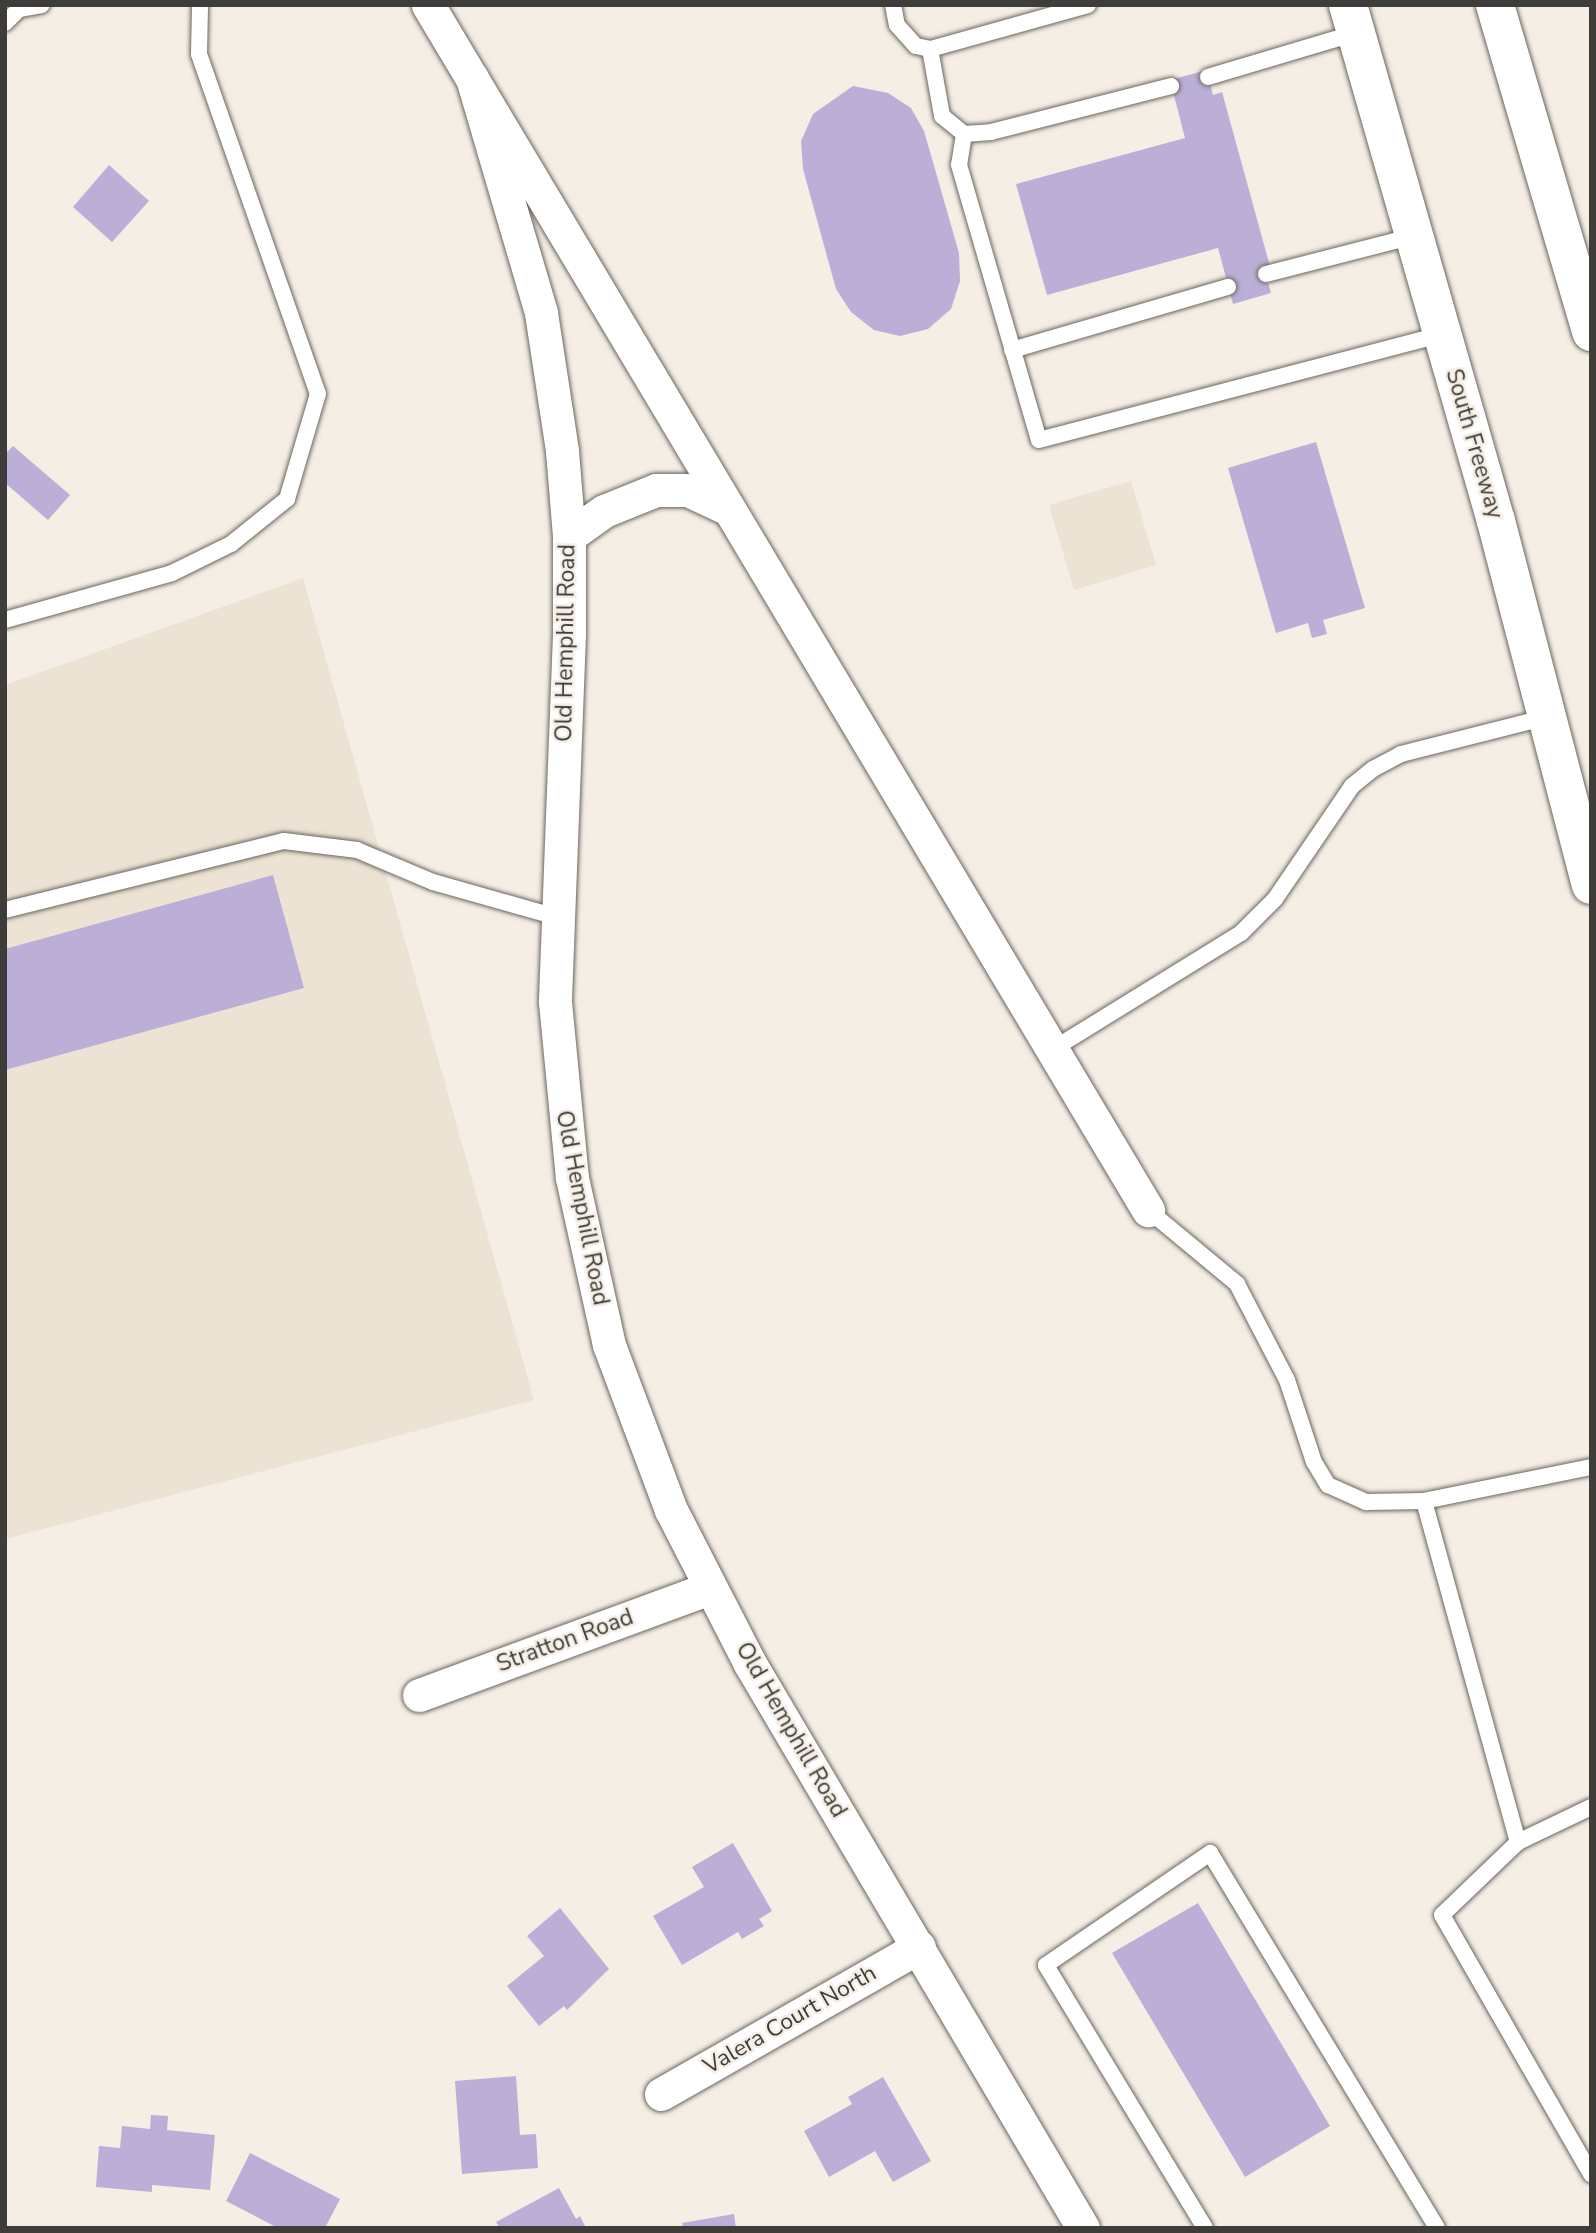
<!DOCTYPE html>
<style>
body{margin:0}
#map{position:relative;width:1596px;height:2233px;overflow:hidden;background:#f4eee5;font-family:"Nunito Sans",sans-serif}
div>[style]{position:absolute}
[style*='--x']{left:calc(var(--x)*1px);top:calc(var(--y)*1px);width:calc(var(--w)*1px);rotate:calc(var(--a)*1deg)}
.built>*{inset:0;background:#ece3d4}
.building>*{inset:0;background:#bbafd7}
.roads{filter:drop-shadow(0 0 2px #6b665e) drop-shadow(0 0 2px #6b665e)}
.lane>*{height:16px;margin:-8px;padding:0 8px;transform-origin:8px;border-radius:8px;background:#fff}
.street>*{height:33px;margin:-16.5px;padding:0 16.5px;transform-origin:16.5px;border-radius:16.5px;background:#fff}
.secondary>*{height:38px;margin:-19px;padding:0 19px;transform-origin:19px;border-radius:19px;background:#fff}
.highway>*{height:38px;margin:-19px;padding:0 19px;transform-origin:19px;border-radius:19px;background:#fff}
span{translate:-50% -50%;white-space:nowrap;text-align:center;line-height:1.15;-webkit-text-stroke:5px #f4eee5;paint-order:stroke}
.street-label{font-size:23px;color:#3f3d39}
.frame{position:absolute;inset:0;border:7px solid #3f3d39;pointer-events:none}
</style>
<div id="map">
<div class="built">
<div style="clip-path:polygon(1131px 481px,1156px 565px,1074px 590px,1049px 505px)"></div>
<div style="clip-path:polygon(303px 578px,534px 1400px,5px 1539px,5px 685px)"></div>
</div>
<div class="building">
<div style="clip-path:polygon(1207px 70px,1213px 95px,1222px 92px,1271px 270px,1265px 272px,1271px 293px,1233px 304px,1218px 248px,1047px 295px,1016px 184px,1185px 138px,1170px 80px)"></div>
<div style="clip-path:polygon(853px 86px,888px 93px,911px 108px,924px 131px,959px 253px,960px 281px,951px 309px,928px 329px,900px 336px,874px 330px,851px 312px,836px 289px,803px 169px,801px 141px,813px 114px)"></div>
<div style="clip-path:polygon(109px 165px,149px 201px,112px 242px,73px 207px)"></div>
<div style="clip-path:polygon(1316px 442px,1365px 608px,1323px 620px,1327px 634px,1312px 638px,1308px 623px,1276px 633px,1228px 468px)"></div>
<div style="clip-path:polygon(13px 446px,70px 495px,48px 520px,5px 483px,5px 454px)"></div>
<div style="clip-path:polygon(273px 875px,304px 988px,5px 1070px,5px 949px)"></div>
<div style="clip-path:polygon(733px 1843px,772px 1911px,759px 1919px,764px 1926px,742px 1939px,738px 1932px,682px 1965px,653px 1916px,704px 1887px,692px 1867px)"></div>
<div style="clip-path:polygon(1198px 1903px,1330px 2126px,1245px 2177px,1112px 1953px)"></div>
<div style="clip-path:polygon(560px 1908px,609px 1969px,567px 2010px,564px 2006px,539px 2026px,507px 1986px,544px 1956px,527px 1936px)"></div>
<div style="clip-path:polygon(516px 2076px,520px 2135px,536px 2134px,538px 2168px,462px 2174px,455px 2081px)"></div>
<div style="clip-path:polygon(883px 2077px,931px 2161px,893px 2182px,875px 2151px,829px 2177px,804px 2131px,852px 2104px,848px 2097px)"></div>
<div style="clip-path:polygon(151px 2115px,168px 2116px,167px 2130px,215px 2135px,210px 2190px,152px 2185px,152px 2192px,96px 2187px,99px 2146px,120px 2148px,122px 2126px,150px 2129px)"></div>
<div style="clip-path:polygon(250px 2153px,340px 2199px,325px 2228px,278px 2228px,226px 2201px)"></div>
<div style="clip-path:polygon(559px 2188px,576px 2219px,580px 2216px,586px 2228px,500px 2228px,496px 2222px)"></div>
<div style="clip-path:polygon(734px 2214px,736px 2228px,683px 2228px,682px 2223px)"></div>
</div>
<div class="roads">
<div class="lane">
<div style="--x:893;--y:5;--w:20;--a:79"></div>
<div style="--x:897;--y:25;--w:28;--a:48"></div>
<div style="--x:916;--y:46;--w:14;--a:12"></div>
<div style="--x:1088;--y:5;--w:164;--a:164.4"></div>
<div style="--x:930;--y:49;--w:68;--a:79.8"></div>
<div style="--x:942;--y:116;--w:28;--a:39"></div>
<div style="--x:964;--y:134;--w:27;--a:-4"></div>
<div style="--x:991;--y:132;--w:186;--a:-14.3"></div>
<div style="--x:5;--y:23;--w:20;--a:-45"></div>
<div style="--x:19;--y:9;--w:23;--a:-10"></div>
<div style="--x:1208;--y:77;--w:154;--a:-16.6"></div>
<div style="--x:964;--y:134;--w:31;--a:99"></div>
<div style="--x:959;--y:165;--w:286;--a:73.8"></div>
<div style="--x:1039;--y:440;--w:417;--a:-14.7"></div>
<div style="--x:1266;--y:274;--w:153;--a:-14.4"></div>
<div style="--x:1012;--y:350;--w:225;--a:-16.3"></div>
<div style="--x:5;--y:620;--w:173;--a:-15.7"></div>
<div style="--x:172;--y:573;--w:66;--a:-26.2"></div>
<div style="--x:231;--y:544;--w:72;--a:-38.8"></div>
<div style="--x:287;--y:499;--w:109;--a:-73.6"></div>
<div style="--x:318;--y:394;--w:360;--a:-109.3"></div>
<div style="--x:199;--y:54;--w:49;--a:-88.8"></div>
<div style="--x:5;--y:910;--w:287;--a:-13.9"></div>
<div style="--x:284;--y:841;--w:74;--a:7"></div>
<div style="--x:357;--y:850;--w:82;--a:22.8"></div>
<div style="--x:433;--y:882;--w:129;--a:15.8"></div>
<div style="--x:1050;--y:1051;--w:225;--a:-31.7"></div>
<div style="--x:1241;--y:933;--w:48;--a:-45"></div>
<div style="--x:1275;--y:899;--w:137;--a:-55.7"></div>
<div style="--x:1352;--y:786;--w:27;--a:-39"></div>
<div style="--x:1373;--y:769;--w:32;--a:-28"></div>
<div style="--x:1401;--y:754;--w:151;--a:-14.2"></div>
<div style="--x:1148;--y:1210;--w:116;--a:39.7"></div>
<div style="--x:1237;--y:1284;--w:108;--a:62.5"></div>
<div style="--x:1287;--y:1380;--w:86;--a:71.8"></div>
<div style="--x:1314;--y:1462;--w:27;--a:59"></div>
<div style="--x:1328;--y:1485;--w:42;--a:24.1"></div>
<div style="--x:1366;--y:1502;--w:58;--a:-1"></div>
<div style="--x:1591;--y:1467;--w:170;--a:168.5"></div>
<div style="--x:1424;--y:1501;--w:354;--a:74.6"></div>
<div style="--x:1518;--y:1842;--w:81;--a:-25.6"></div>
<div style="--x:1518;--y:1842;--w:105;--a:136.2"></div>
<div style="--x:1442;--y:1915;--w:299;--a:60.1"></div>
<div style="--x:1205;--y:2228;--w:307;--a:-121.2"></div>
<div style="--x:1046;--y:1965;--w:199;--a:-34.3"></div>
<div style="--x:1210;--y:1853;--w:438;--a:58.8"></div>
</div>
<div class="street">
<div style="--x:428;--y:5;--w:1404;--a:59.14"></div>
<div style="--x:472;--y:78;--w:245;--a:73.6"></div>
<div style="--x:541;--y:313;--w:140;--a:81.3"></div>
<div style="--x:562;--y:451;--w:85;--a:85.3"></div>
<div style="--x:569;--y:536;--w:98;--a:90"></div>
<div style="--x:569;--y:634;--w:368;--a:92.2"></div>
<div style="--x:555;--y:1002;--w:177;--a:84.5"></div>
<div style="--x:572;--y:1178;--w:171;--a:77.5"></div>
<div style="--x:609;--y:1345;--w:176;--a:69.4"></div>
<div style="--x:671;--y:1510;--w:171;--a:62.8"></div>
<div style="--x:749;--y:1662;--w:657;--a:59.45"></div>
<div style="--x:569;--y:536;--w:43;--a:-35.5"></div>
<div style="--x:604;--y:511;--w:56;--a:-22"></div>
<div style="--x:656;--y:490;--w:32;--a:0"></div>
<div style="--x:688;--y:490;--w:42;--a:25.3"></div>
<div style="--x:419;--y:1695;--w:310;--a:-20.2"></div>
<div style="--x:661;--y:2094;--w:297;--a:-29.7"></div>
</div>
<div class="secondary">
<div style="--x:1348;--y:5;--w:537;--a:74"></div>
<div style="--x:1496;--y:521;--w:376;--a:75.4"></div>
</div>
<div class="highway">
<div style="--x:1495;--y:5;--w:341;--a:73.6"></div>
</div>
</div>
<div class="street-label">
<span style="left:1474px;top:444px;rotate:74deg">South Freeway</span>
<span style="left:566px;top:643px;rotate:-89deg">Old Hemphill Road</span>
<span style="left:582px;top:1208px;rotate:79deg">Old Hemphill Road</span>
<span style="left:565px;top:1641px;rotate:-20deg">Stratton Road</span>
<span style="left:791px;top:1730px;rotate:60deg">Old Hemphill Road</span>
<span style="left:790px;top:2020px;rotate:-30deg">Valera Court North</span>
</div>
<div class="frame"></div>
</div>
